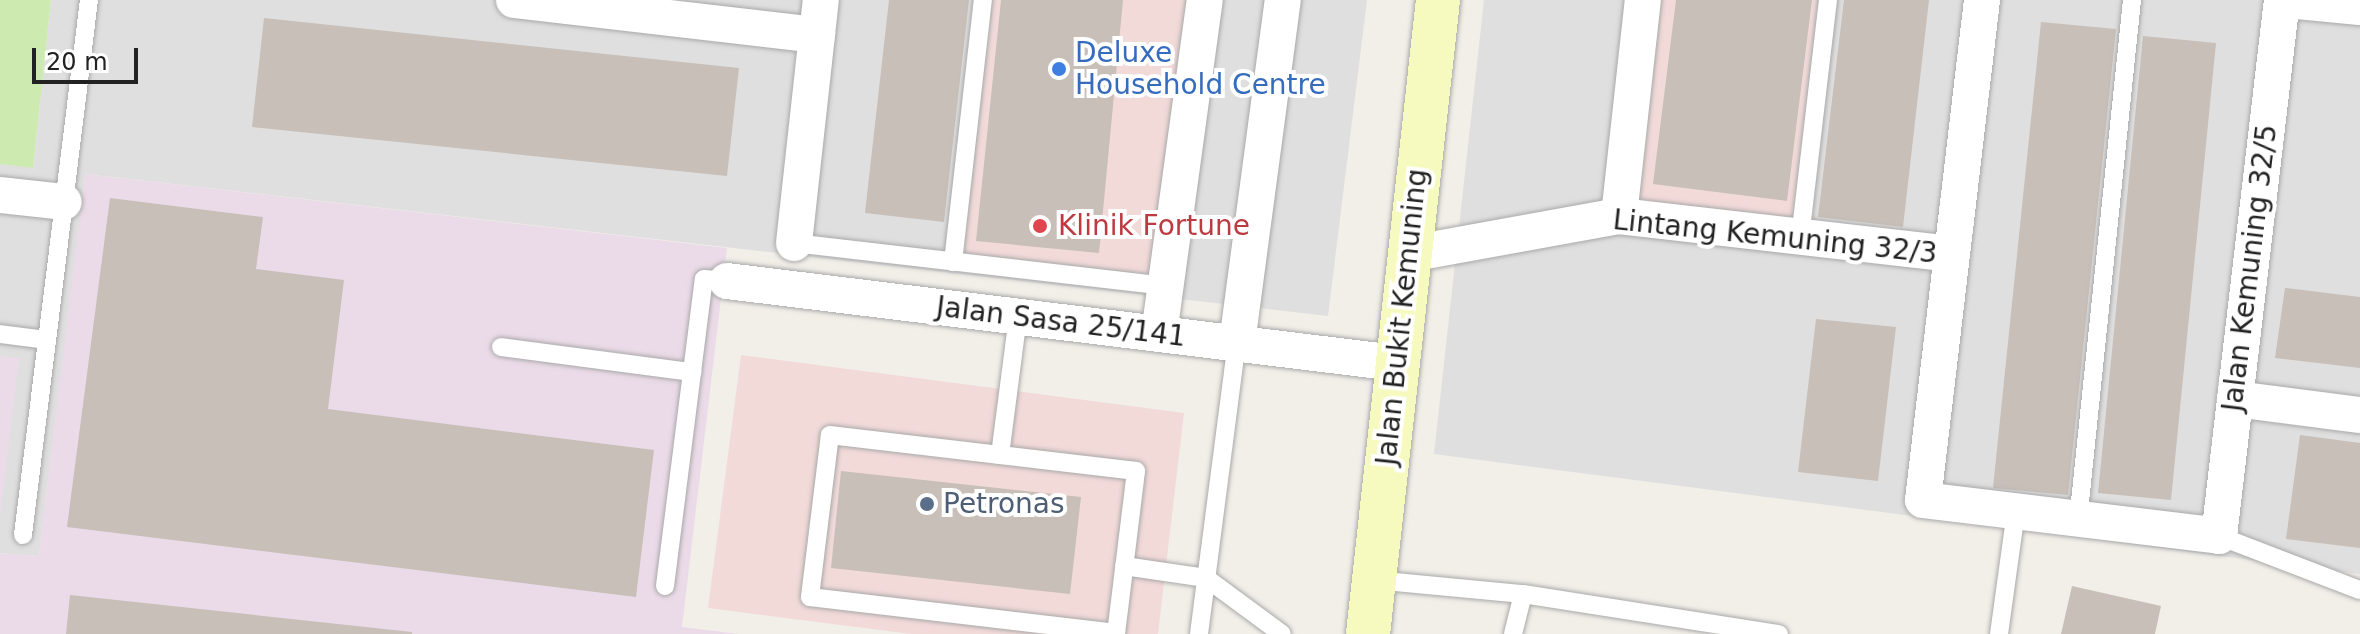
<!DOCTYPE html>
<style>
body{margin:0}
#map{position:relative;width:2360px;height:634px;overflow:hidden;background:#f2efe9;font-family:"DejaVu Sans",sans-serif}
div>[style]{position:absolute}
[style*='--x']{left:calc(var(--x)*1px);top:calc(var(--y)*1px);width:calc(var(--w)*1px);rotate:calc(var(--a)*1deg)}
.residential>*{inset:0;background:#e0dfdf}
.commercial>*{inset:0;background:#f2dad9}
.industrial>*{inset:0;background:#ebdbe8}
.grass>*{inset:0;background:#cdebb0}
.building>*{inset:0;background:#c7bfb8}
.roads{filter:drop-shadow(0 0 2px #a9a9a9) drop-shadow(0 0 2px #a9a9a9)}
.service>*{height:18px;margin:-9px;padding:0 9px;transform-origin:9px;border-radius:9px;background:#fff}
.minor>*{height:36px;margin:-18px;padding:0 18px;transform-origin:18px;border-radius:18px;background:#fff}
.secondary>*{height:44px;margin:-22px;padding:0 22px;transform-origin:22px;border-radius:22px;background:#f7fabf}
.dots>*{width:22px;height:22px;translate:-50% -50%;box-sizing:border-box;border:4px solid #fff;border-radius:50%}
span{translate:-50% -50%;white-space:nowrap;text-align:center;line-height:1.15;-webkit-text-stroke:8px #fff;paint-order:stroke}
.shop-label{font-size:28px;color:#366cbe}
.left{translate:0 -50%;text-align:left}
.health-label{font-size:28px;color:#be3a42}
.street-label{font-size:28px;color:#222}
.service-label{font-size:28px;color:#4e5e75}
.scale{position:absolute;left:32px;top:48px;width:106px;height:36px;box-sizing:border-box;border:4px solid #222;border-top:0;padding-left:10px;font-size:24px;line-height:28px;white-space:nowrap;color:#222;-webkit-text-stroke:6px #fff;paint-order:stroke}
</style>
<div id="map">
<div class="residential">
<div style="clip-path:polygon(51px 0,1367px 0,1328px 316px,86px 174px,39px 556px,0 553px,0 164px,33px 167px)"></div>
<div style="clip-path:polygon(1484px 0,2360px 0,2360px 574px,1434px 454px)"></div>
</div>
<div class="commercial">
<div style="clip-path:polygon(993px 0,1191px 0,1154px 275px,964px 253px)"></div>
<div style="clip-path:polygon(1656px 0,1817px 0,1792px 224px,1632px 202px)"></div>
<div style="clip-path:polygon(741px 355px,1184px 413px,1158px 634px,911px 634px,708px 608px)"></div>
</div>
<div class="industrial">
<div style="clip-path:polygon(85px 174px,727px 248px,682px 627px,739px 634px,0 634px,0 553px,39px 556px)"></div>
<div style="clip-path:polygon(0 356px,19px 358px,0 515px)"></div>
</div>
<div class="grass">
<div style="clip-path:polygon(0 0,51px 0,33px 168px,0 164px)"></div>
</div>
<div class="building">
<div style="clip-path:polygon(889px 0,969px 0,944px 222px,865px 213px)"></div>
<div style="clip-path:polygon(1001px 0,1123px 0,1099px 253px,976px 241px)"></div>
<div style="clip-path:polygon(1676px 0,1812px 0,1787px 201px,1653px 184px)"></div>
<div style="clip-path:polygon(1844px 0,1929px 0,1903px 227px,1818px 217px)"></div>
<div style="clip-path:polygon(264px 18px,739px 68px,727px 176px,252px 127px)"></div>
<div style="clip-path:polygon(2041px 22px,2116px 29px,2068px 495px,1993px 488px)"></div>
<div style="clip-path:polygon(2143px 36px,2216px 43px,2171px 500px,2098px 493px)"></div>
<div style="clip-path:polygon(110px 198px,263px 217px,256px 269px,344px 280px,328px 409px,654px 450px,636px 597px,67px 527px)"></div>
<div style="clip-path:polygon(2285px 288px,2360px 297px,2360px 368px,2275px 358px)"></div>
<div style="clip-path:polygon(1816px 319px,1896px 327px,1878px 481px,1798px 472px)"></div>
<div style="clip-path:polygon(2300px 435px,2360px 443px,2360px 548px,2286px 539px)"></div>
<div style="clip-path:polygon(841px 471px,1081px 497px,1070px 594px,831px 568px)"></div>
<div style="clip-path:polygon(2072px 586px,2161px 606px,2155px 634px,2061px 634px)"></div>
<div style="clip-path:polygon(70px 595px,412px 632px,412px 634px,66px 634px)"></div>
</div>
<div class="roads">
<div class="service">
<div style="--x:1800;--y:238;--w:240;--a:-83.3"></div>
<div style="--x:794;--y:243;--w:374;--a:6.6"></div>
<div style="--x:953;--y:262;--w:264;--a:-83.5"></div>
<div style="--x:0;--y:334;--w:47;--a:7.3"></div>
<div style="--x:501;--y:347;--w:193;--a:7.5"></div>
<div style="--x:830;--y:435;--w:308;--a:6.7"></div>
<div style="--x:1136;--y:471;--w:163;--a:97"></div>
<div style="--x:1116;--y:633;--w:308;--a:-173.3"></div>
<div style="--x:810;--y:597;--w:163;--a:-83"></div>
<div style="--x:1000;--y:455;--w:139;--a:-82.6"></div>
<div style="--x:2078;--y:521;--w:524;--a:-84.08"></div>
<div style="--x:23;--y:535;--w:539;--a:-82.97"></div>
<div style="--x:2219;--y:536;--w:151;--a:21"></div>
<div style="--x:1124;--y:566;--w:83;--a:8.3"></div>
<div style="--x:1206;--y:578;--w:94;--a:36.4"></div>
<div style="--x:1374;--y:580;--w:150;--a:5.4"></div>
<div style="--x:1523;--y:594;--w:259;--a:8.9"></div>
<div style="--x:665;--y:586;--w:309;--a:-82.8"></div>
<div style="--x:704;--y:279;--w:23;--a:5"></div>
<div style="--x:1199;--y:634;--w:293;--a:-82.6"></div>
<div style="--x:1513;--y:634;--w:41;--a:-76"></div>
<div style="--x:1999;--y:634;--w:123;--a:-82.1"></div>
</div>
<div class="minor">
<div style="--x:514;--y:0;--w:305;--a:6.6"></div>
<div style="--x:1982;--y:0;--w:503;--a:96.73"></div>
<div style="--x:1923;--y:500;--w:298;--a:6.9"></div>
<div style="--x:2219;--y:536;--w:540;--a:-83.3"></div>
<div style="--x:2287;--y:0;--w:73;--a:5.5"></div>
<div style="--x:0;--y:195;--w:64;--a:6.2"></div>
<div style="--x:1619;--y:216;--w:217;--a:-83.7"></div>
<div style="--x:794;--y:243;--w:244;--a:-83.7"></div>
<div style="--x:1409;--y:254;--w:213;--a:-10.3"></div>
<div style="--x:1619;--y:216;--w:334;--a:6.5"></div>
<div style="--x:727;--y:281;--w:674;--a:6.99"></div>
<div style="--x:1159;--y:334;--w:337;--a:-82.2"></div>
<div style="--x:1237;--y:343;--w:346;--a:-82.4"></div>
<div style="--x:2235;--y:399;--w:126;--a:7.3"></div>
</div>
<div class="secondary">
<div style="--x:1368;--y:634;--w:638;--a:-83.7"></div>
</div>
</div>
<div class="dots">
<div style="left:1059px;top:69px;background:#3f7fe0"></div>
<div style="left:1040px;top:226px;background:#e0444e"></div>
<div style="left:927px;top:504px;background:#5c6f8a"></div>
</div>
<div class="shop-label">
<span class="left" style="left:1075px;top:69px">Deluxe<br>Household Centre</span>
</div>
<div class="health-label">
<span class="left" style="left:1058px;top:226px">Klinik Fortune</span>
</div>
<div class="street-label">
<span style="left:1775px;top:237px;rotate:6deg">Lintang Kemuning 32/3</span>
<span style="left:2250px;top:268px;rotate:-83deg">Jalan Kemuning 32/5</span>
<span style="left:1402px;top:317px;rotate:-84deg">Jalan Bukit Kemuning</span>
<span style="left:1061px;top:322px;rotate:7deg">Jalan Sasa 25/141</span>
</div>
<div class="service-label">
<span class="left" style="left:943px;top:504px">Petronas</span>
</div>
<div class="scale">20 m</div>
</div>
